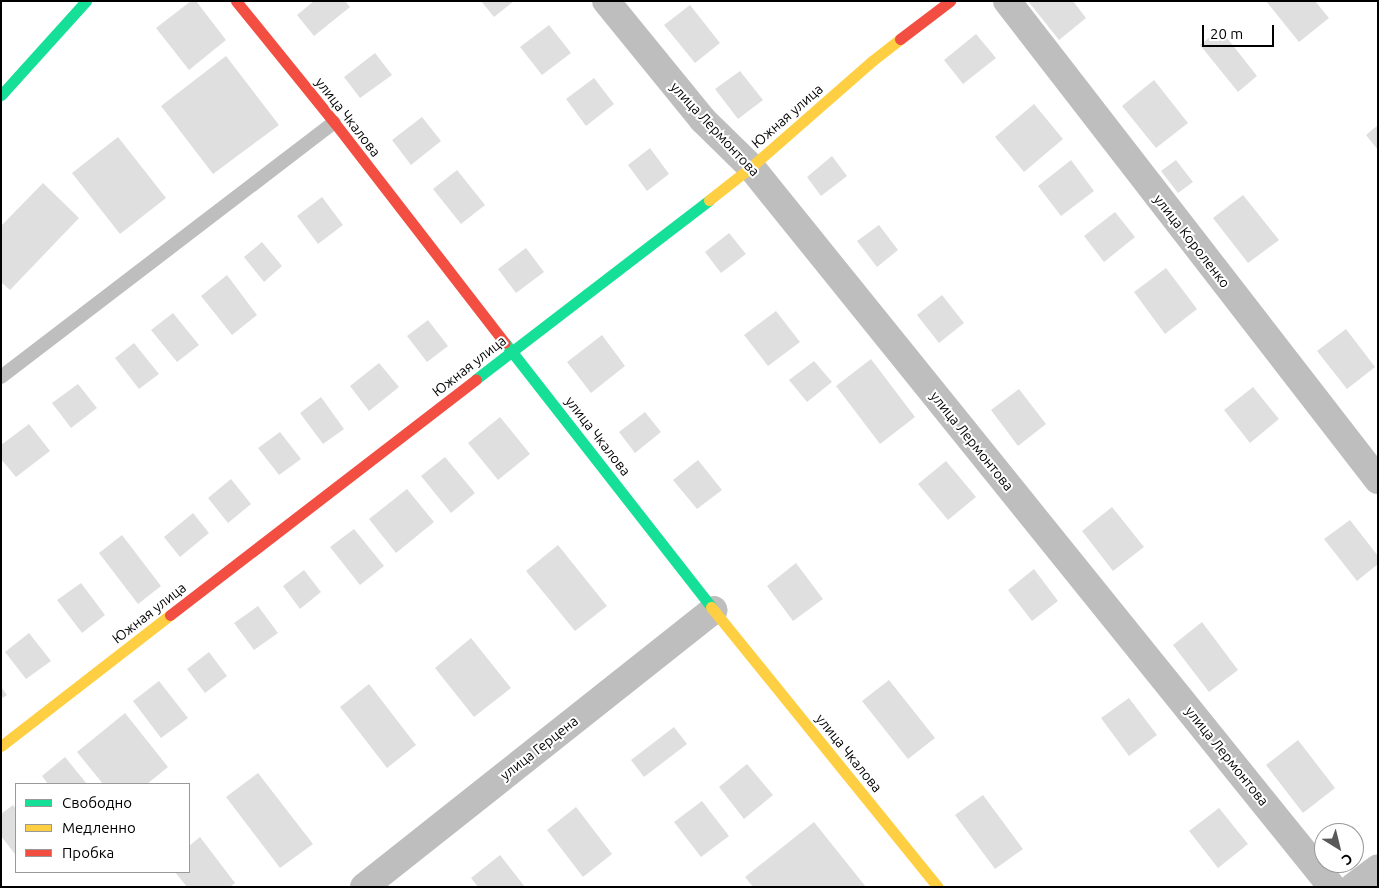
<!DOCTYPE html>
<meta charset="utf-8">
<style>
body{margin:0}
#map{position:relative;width:1379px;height:888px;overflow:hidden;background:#fff;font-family:Ubuntu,sans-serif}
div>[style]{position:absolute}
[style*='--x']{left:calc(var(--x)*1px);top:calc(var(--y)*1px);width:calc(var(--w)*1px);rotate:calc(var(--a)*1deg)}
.building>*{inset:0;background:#dfdfdf}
.lane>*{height:14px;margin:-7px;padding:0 7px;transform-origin:7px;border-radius:7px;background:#bebebe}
.street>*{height:28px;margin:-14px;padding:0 14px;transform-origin:14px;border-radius:14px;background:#bebebe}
.fast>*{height:11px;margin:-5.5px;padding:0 5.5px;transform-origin:5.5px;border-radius:5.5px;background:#16e098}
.slow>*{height:11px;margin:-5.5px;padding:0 5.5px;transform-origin:5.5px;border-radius:5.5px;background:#ffcf43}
.jam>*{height:11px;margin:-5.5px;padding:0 5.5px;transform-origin:5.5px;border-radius:5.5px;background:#f24e42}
span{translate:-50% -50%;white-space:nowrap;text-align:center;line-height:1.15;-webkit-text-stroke:4px #fff;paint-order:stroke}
.street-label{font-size:14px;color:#000}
.frame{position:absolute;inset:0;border:2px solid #000;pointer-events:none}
.legend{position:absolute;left:15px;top:783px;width:175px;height:90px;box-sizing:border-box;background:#fff;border:1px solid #999;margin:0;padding:6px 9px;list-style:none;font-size:15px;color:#000}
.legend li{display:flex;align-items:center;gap:10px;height:25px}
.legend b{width:25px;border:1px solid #999}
.north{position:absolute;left:1314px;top:823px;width:50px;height:50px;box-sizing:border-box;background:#fff;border:1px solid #999;border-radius:50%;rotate:144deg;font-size:14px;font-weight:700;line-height:20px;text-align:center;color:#000}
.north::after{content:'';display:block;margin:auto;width:18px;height:22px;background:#595959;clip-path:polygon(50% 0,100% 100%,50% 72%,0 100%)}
.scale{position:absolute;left:1202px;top:25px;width:72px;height:22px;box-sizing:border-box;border:2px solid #000;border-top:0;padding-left:6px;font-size:15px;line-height:18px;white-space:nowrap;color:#000;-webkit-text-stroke:4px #fff;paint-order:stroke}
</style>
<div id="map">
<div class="building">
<div style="clip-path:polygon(191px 1px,196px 1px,226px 40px,189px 70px,156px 28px)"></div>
<div style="clip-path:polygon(314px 1px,345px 1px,350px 7px,314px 36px,297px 15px)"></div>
<div style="clip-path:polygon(481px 1px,514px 1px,494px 17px)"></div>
<div style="clip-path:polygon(1028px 1px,1073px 1px,1086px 18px,1059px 40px)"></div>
<div style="clip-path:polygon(1266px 1px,1315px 1px,1329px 18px,1299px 42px)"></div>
<div style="clip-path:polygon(690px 5px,720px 43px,695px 63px,664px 25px)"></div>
<div style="clip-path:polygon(549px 25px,571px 53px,542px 75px,520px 47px)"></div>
<div style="clip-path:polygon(1220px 29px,1257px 76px,1238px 92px,1200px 45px)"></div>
<div style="clip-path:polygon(976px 34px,996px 58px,963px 84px,944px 60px)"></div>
<div style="clip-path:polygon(375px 53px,392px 75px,360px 98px,344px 77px)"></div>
<div style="clip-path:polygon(226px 56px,279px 125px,213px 174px,161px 106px)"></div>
<div style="clip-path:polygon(740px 71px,763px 100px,738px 119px,715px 89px)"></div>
<div style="clip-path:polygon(594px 78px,614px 104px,586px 126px,566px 99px)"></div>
<div style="clip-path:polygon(1154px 80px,1188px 123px,1156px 148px,1122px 106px)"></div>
<div style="clip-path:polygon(1034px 104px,1063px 139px,1024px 172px,995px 137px)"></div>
<div style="clip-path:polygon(422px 117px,441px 141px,411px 165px,392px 140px)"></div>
<div style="clip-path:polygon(1378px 125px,1378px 150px,1366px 135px)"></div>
<div style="clip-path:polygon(118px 137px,166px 198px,120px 234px,72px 173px)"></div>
<div style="clip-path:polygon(650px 148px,669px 174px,647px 191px,628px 165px)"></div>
<div style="clip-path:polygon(832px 156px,847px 176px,821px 196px,807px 177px)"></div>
<div style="clip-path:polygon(1071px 160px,1094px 191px,1061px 216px,1038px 186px)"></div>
<div style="clip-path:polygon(1176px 160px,1193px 182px,1178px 193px,1161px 171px)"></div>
<div style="clip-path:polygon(457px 170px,485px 205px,461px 224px,433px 189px)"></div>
<div style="clip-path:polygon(43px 183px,79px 218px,10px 290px,1px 282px,1px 226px)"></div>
<div style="clip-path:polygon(1243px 195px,1279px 240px,1248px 263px,1213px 218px)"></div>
<div style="clip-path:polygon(322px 197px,343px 225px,318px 244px,297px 216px)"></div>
<div style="clip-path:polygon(1115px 212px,1135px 237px,1104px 262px,1084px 236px)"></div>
<div style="clip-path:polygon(879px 225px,898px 250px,877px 267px,857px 241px)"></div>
<div style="clip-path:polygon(729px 233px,746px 254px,721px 273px,705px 252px)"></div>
<div style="clip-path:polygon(262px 242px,282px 266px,264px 282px,244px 257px)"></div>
<div style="clip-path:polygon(526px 248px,544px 272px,516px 293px,498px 269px)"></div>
<div style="clip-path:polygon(1166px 268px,1197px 309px,1165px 334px,1134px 292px)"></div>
<div style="clip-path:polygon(227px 275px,257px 315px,232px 335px,201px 296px)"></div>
<div style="clip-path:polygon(942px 295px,964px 323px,939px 343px,917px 315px)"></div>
<div style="clip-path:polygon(776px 311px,800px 342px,768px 366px,744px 335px)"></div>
<div style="clip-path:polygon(173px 313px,199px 345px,177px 362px,151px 330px)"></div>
<div style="clip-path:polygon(428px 320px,448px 346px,427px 362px,407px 336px)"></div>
<div style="clip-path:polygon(1346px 329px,1375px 367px,1347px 389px,1317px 351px)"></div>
<div style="clip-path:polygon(602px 335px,625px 366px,591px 393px,567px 362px)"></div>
<div style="clip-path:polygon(134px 343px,159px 374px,139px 389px,115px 358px)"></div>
<div style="clip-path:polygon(871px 359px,915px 417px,880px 444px,836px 386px)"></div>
<div style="clip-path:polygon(814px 361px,832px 382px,807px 402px,789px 380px)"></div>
<div style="clip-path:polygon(379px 363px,399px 387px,369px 411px,350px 386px)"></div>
<div style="clip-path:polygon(78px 384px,97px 408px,71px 428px,52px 403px)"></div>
<div style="clip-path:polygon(1253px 387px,1279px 419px,1250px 443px,1224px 410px)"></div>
<div style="clip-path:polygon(1019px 389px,1046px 424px,1018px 446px,991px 410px)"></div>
<div style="clip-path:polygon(321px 397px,344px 429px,323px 444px,300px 413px)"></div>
<div style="clip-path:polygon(645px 412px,661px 432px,635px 453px,619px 432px)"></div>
<div style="clip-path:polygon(500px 417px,530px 454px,498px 480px,468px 443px)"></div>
<div style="clip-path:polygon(29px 424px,50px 451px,16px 477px,1px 459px,1px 445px)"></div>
<div style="clip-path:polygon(280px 432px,301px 459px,279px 475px,258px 448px)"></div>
<div style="clip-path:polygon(445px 457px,475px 493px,451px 513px,421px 476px)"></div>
<div style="clip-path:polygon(698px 460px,722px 490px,697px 509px,673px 480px)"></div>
<div style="clip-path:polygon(946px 461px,976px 497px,948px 520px,918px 484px)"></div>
<div style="clip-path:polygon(231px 479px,251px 504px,228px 523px,208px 498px)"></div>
<div style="clip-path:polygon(407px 489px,434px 522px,396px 553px,369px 519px)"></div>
<div style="clip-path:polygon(1112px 507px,1144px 547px,1113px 571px,1082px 531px)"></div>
<div style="clip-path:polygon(193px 513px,209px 533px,180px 557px,164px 537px)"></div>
<div style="clip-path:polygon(1350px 520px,1378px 556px,1378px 564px,1357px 581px,1324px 539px)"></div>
<div style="clip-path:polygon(354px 529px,384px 566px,360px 585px,330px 547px)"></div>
<div style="clip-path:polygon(122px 535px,161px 586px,138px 604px,99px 553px)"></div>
<div style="clip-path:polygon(558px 545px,607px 606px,575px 631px,526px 571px)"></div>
<div style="clip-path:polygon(796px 563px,823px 599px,793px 621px,767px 586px)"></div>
<div style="clip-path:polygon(1034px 569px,1058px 601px,1032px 621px,1008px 590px)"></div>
<div style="clip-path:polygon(304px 570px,321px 592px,300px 609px,283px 586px)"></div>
<div style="clip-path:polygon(81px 583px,105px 615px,82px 633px,57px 600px)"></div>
<div style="clip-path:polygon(258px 606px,278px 633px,254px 650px,234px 623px)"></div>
<div style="clip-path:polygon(1202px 622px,1238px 670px,1209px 692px,1173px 645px)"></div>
<div style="clip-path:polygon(29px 633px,51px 661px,26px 679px,5px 652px)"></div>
<div style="clip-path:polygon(471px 638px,511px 688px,474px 717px,435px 668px)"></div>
<div style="clip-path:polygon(209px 652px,227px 676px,205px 693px,187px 669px)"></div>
<div style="clip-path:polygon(889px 680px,935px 738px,908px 759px,862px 701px)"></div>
<div style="clip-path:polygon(159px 681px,188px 718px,161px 738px,133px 701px)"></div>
<div style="clip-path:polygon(369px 684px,416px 745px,387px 768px,340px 707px)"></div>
<div style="clip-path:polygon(1px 687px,7px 695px,1px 699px)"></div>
<div style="clip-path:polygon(1129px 698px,1157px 735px,1129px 756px,1101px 718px)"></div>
<div style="clip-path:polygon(125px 713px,168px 767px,147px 784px,103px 784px,77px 752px)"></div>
<div style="clip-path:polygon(674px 727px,687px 744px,644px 777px,631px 760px)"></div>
<div style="clip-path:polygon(1298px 740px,1335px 788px,1303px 813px,1266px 765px)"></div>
<div style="clip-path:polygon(65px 757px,87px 784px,48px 784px,42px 776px)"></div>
<div style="clip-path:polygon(747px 764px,773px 795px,744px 819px,719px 787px)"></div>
<div style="clip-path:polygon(258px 773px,313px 844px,280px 868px,226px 797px)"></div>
<div style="clip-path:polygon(983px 795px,1023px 849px,995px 869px,955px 815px)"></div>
<div style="clip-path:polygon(702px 801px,729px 836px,701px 857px,674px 822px)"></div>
<div style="clip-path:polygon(13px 805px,16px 809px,15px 854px,1px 836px,1px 814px)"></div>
<div style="clip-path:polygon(576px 807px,612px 854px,583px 877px,547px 830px)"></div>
<div style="clip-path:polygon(1219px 808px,1248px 844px,1218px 868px,1189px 831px)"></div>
<div style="clip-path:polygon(814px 822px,866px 887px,753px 887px,745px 877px)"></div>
<div style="clip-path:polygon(200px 837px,235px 883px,230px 887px,187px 887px,175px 872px,189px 872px,189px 846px)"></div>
<div style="clip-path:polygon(500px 855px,525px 887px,478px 887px,471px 878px)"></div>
</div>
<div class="lane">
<div style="--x:1;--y:377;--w:419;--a:-37.4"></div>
</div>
<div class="street">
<div style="--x:606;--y:1;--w:154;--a:50.8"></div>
<div style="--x:703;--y:120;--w:67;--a:44.4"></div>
<div style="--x:751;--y:167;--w:925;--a:51.1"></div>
<div style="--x:1007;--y:1;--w:606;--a:52.24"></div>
<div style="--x:364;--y:887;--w:446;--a:-38.4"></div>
<div style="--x:1353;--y:887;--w:31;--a:-37"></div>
</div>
<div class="fast">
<div style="--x:1;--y:95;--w:127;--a:-47.9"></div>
<div style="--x:505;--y:343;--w:335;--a:52"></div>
<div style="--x:476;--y:379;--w:294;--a:-37.5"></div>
</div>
<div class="slow">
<div style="--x:709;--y:200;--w:53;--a:-38.2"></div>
<div style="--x:751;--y:167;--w:161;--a:-41.2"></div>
<div style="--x:872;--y:61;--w:36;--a:-38"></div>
<div style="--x:711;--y:607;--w:360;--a:51"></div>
<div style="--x:1;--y:746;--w:214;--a:-37.8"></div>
</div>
<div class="jam">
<div style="--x:236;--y:1;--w:156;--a:51"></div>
<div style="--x:334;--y:122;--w:279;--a:52.3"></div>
<div style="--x:900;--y:39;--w:63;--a:-37.2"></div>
<div style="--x:170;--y:615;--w:386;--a:-37.6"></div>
</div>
<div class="street-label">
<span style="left:787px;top:116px;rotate:-41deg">Южная улица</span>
<span style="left:348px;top:117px;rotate:52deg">улица Чкалова</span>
<span style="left:715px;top:129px;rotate:47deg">улица Лермонтова</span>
<span style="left:1192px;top:241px;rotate:52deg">улица Короленко</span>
<span style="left:469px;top:366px;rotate:-38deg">Южная улица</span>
<span style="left:598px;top:436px;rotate:52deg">улица Чкалова</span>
<span style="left:972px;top:441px;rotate:51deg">улица Лермонтова</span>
<span style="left:149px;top:613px;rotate:-38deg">Южная улица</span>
<span style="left:539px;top:748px;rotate:-38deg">улица Герцена</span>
<span style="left:849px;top:753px;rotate:51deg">улица Чкалова</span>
<span style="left:1227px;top:756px;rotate:51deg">улица Лермонтова</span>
</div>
<div class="frame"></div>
<ul class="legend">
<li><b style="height:6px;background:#16e098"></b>Свободно</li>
<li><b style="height:6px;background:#ffcf43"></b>Медленно</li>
<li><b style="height:6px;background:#f24e42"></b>Пробка</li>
</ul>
<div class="north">С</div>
<div class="scale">20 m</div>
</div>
